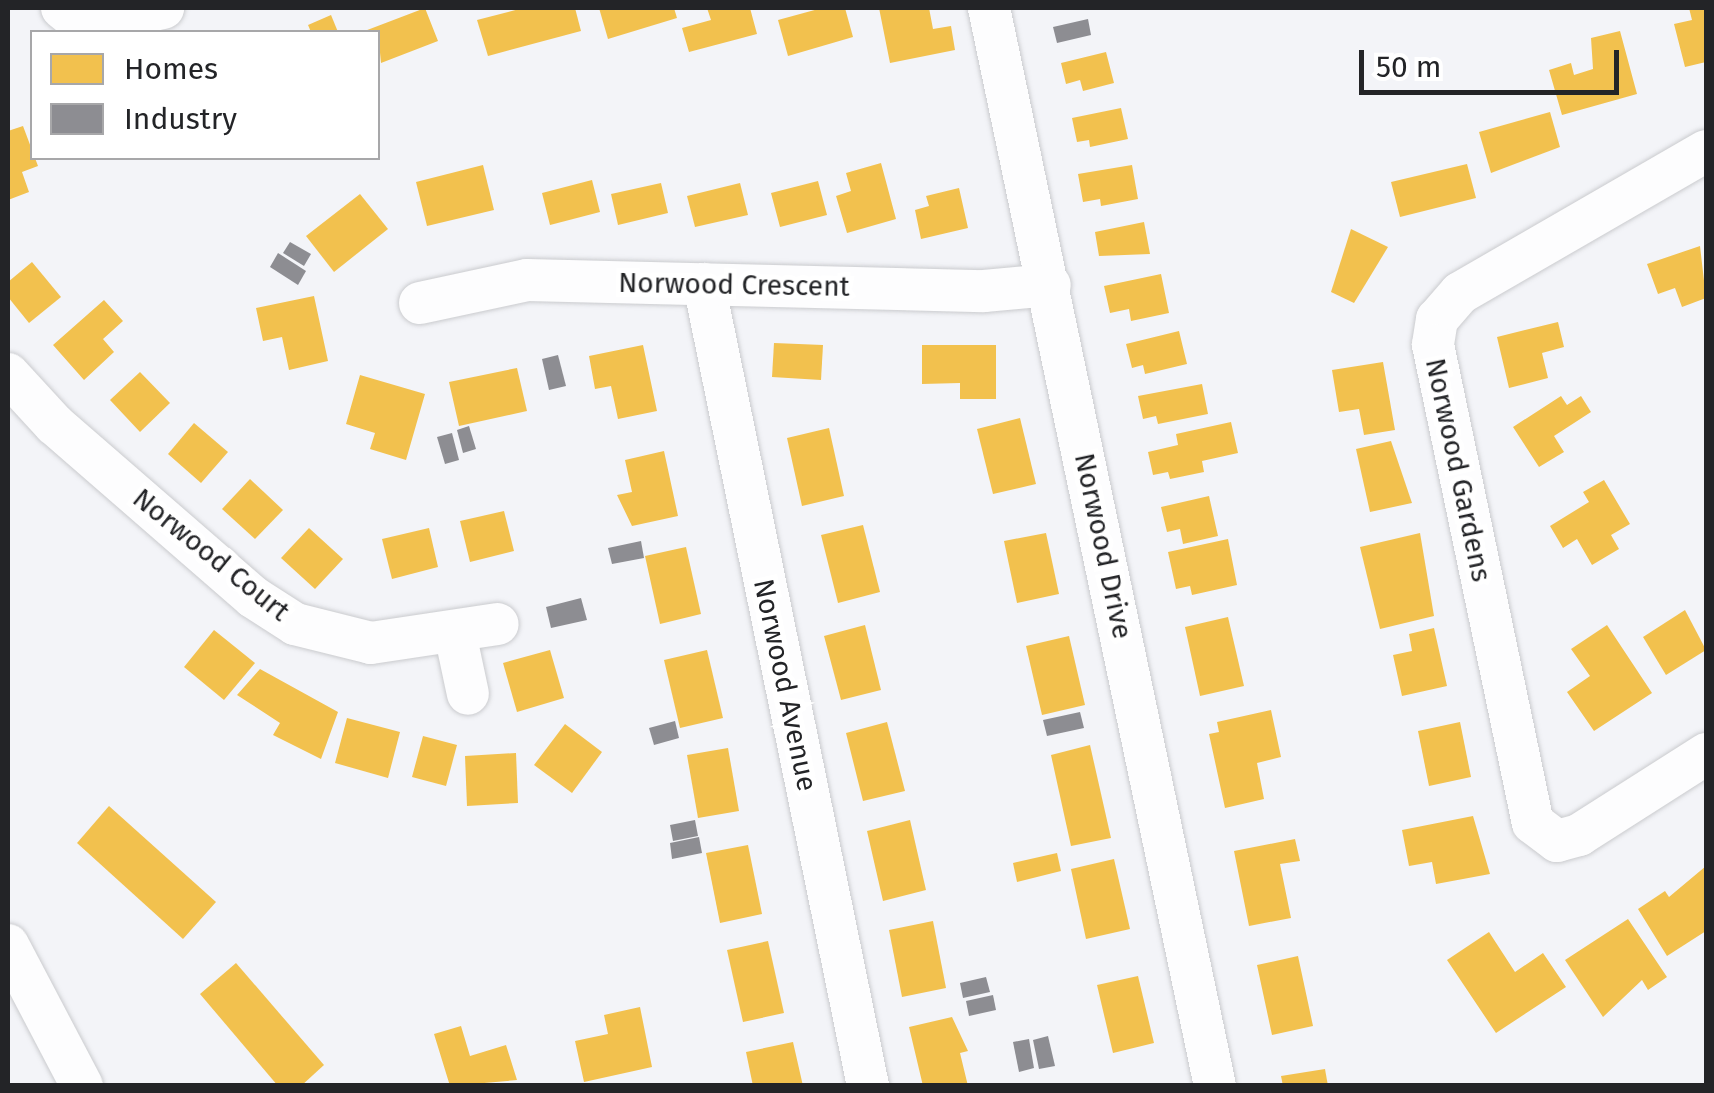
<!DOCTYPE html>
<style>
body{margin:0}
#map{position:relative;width:1714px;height:1093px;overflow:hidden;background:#f3f4f8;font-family:"Fira Sans",sans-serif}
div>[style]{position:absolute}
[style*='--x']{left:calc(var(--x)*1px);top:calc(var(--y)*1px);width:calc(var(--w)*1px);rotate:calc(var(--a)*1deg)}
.homes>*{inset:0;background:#f2c14e}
.industry>*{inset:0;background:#8d8d92}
.roads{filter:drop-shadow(0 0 2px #cacbce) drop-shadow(0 0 2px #cacbce)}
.minor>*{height:42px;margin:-21px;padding:0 21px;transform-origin:21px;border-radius:21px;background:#fdfdfe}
span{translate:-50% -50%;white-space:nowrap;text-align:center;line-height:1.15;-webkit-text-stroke:10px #fff;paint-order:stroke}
.street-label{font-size:28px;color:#232427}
.frame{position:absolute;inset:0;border:10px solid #232427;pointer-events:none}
.legend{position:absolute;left:30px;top:30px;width:350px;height:130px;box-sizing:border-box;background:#fff;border:2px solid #a7a7a9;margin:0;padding:12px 18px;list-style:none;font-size:30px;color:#232427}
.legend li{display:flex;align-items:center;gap:20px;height:50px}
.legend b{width:50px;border:2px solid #a7a7a9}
.scale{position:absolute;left:1359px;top:50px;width:260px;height:45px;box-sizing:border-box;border:5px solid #232427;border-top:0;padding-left:12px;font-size:30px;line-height:35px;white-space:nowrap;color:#232427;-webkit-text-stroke:8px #fff;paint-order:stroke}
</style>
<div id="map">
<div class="homes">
<div style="clip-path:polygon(425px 8px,438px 41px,381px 63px,378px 32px,362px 32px)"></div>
<div style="clip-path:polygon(523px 8px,575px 8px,581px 31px,488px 56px,477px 20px)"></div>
<div style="clip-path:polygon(599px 8px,674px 8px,677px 18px,608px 39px)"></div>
<div style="clip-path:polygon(707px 8px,750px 8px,757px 34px,689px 52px,682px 28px,711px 20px)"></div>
<div style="clip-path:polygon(822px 8px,845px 8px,853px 37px,788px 56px,778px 20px)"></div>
<div style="clip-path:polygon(879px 8px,929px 8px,933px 29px,951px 26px,955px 50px,890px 63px)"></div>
<div style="clip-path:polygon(1689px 8px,1706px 8px,1706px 62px,1685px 67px,1674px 24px,1692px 20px)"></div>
<div style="clip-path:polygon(331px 15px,338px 32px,311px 32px,308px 25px)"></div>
<div style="clip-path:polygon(1620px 31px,1637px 94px,1562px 115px,1549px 70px,1571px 63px,1574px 75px,1593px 69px,1591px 38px)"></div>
<div style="clip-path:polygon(1106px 52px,1114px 83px,1083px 91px,1080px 80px,1066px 84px,1061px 63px)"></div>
<div style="clip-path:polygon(1121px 108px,1128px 139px,1090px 147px,1089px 140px,1077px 142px,1072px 118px)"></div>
<div style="clip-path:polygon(1550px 112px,1560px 147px,1491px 173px,1479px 132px)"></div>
<div style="clip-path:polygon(23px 126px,38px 166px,22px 172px,29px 192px,8px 200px,8px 131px)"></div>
<div style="clip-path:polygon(881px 163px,896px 219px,847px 233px,836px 196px,851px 191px,846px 173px)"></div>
<div style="clip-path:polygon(1467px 164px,1476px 198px,1400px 217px,1391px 182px)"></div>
<div style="clip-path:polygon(483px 165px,494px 210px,427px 226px,416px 182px)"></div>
<div style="clip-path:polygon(1132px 165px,1138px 199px,1101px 206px,1100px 199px,1083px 202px,1078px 174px)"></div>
<div style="clip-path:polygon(592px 180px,600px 212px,550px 225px,542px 193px)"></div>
<div style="clip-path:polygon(818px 181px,827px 215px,780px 227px,771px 193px)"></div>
<div style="clip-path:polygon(661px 183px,668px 213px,618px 225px,611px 194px)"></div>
<div style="clip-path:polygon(740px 183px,748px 215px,695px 227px,687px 196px)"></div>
<div style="clip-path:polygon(959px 188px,968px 228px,921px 239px,915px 210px,929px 206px,926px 196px)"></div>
<div style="clip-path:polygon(360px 194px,388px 229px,334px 272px,306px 236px)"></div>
<div style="clip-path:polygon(1144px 222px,1150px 254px,1099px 256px,1095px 232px)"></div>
<div style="clip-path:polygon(1351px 229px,1388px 247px,1354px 303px,1331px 292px)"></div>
<div style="clip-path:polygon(1700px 246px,1706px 298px,1682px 307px,1675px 288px,1658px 294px,1647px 264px)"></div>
<div style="clip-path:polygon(32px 262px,61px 297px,29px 323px,8px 297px,8px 282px)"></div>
<div style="clip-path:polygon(1161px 274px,1169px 313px,1131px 321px,1129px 309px,1110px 313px,1104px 286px)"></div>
<div style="clip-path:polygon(314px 296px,328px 361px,289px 370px,282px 337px,263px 341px,256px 308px)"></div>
<div style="clip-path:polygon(104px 300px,123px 321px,103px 339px,114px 352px,84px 380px,53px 345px)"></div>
<div style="clip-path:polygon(1558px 322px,1564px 347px,1542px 353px,1548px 378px,1509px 388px,1497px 337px)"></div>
<div style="clip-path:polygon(1179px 331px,1187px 364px,1145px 374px,1143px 365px,1132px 368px,1126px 344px)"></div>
<div style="clip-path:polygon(774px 343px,823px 345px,821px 380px,772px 377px)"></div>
<div style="clip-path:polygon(643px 345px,657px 411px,618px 419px,611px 386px,595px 389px,589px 356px)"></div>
<div style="clip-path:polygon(922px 345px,996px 345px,996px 399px,960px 399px,960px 383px,922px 384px)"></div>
<div style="clip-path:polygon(1383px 362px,1395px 430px,1364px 435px,1359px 409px,1339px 412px,1332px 370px)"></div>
<div style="clip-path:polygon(517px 368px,527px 411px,459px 426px,449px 382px)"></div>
<div style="clip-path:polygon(140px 372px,170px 403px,140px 432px,110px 400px)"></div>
<div style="clip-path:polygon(360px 375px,425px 394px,406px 460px,370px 449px,375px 433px,346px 424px)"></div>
<div style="clip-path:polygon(1202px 384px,1208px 414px,1158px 424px,1156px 416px,1143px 419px,1138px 396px)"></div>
<div style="clip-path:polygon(1561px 396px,1567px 405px,1581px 396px,1591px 412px,1554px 436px,1564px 452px,1539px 467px,1513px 427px)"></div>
<div style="clip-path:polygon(1020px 418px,1036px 484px,993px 494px,977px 429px)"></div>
<div style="clip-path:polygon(1231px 422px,1238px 453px,1202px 461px,1204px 472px,1170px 479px,1168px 472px,1153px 475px,1148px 452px,1178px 445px,1176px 434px)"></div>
<div style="clip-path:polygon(194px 423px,228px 452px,201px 483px,168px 454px)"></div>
<div style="clip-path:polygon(829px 428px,844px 496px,802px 506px,787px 438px)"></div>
<div style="clip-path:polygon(1391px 441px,1412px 503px,1370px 512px,1356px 449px)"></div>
<div style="clip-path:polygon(664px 451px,678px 516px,632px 526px,617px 495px,632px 492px,625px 460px)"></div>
<div style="clip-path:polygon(250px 479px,283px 510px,255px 539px,222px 509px)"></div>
<div style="clip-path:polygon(1604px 480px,1630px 524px,1611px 535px,1619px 549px,1592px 565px,1577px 539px,1563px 548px,1550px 526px,1589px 502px,1583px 492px)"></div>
<div style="clip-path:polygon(1209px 496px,1218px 536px,1183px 544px,1180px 529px,1167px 532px,1161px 507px)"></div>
<div style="clip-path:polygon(504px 511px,514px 551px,470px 562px,460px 521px)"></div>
<div style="clip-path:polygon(863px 525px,880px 592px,838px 603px,821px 535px)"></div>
<div style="clip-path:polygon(309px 528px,343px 559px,315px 589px,281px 558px)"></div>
<div style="clip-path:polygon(429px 528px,438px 567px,392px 579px,382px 539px)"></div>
<div style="clip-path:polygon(1046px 533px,1059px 594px,1017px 603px,1004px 541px)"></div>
<div style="clip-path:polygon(1420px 533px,1434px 616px,1380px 629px,1360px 547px)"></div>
<div style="clip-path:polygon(1228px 539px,1237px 585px,1192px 595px,1190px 586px,1176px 589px,1168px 552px)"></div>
<div style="clip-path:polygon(686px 547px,701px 614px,660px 624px,645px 556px)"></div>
<div style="clip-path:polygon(1685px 610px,1706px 650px,1666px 675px,1643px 637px)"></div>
<div style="clip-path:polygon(1228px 617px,1244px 686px,1200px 696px,1185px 627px)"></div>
<div style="clip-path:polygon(865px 625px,881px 690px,841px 700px,824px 636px)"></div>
<div style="clip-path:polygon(1607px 625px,1652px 693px,1594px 731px,1567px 692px,1590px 676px,1571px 649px)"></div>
<div style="clip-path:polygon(1434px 628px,1447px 686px,1402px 696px,1393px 655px,1412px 651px,1409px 634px)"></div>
<div style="clip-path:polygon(214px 630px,255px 663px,224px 700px,184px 667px)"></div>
<div style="clip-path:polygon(1069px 636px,1085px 705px,1042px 715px,1026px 646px)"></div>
<div style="clip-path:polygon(550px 650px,564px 698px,517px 712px,503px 663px)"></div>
<div style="clip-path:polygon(707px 650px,723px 718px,680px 728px,664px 660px)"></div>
<div style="clip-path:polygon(260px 669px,338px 712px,321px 759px,273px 735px,280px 723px,237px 695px)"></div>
<div style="clip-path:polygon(1271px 710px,1281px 757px,1257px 763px,1264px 799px,1225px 808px,1209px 734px,1219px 732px,1217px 722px)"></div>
<div style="clip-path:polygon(347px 718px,400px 732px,388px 778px,335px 763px)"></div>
<div style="clip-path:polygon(887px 722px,905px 791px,863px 801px,846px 733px)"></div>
<div style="clip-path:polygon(1460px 722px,1471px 777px,1429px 786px,1418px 731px)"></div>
<div style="clip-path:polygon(565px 724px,602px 752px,572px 793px,534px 765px)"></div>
<div style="clip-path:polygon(423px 736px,457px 745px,446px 786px,412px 777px)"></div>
<div style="clip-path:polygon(1090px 745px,1111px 838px,1071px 846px,1051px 755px)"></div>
<div style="clip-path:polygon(728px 748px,739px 811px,698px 818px,687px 755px)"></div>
<div style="clip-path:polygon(516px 753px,518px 803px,467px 806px,465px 756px)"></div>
<div style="clip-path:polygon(109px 806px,216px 902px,183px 939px,77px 843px)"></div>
<div style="clip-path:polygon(1473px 816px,1490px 874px,1436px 884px,1432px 862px,1409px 866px,1402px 830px)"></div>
<div style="clip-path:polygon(910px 820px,926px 890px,883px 901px,867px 831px)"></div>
<div style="clip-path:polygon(1295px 839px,1300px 861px,1280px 864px,1291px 918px,1249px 926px,1234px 851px)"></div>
<div style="clip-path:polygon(748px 845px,762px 914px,720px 923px,706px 853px)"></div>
<div style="clip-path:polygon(1057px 853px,1061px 871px,1017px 882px,1013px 863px)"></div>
<div style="clip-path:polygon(1114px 859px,1130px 929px,1086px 939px,1071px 869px)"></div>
<div style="clip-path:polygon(1706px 866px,1706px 931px,1667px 956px,1638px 909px,1665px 891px,1669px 897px)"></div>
<div style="clip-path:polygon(1628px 919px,1667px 977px,1648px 990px,1642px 980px,1603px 1017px,1565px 960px)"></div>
<div style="clip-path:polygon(933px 921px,946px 988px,902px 997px,889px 930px)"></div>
<div style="clip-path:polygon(1489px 932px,1515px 972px,1543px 953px,1566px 987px,1496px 1033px,1447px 960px)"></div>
<div style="clip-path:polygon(768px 941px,784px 1013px,743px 1022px,727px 950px)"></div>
<div style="clip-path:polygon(1298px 956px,1313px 1026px,1272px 1035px,1257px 965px)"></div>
<div style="clip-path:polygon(236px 963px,324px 1065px,301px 1086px,278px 1086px,200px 994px)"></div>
<div style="clip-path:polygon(1138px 976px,1154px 1043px,1113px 1053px,1097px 985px)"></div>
<div style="clip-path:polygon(640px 1007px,652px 1067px,584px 1082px,575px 1041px,608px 1034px,604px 1015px)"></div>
<div style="clip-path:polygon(952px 1017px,968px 1051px,960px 1053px,968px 1086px,923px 1086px,909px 1027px)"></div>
<div style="clip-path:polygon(461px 1026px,470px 1056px,506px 1045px,517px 1080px,450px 1086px,434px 1034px)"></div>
<div style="clip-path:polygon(793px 1042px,803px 1086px,753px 1086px,746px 1052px)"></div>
<div style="clip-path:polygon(1325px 1069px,1328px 1086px,1283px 1086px,1281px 1076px)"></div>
</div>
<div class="industry">
<div style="clip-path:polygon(1088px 19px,1091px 35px,1057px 43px,1053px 27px)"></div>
<div style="clip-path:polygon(290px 242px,311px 254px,304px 266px,283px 253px)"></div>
<div style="clip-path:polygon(278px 253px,306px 271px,298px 285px,270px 267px)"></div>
<div style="clip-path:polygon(558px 355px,566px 386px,549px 390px,542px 359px)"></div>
<div style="clip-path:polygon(469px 426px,476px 449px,463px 453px,457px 430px)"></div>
<div style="clip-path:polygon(452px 433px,459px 460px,445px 464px,437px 437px)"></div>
<div style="clip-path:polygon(641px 541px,644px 558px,612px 564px,608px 548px)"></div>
<div style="clip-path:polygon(581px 598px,587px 620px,551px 628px,546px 607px)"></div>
<div style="clip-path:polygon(1080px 712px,1084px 728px,1047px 736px,1043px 720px)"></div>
<div style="clip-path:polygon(675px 721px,679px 738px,654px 745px,649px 728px)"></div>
<div style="clip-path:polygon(695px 820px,698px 836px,673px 841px,670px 825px)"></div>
<div style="clip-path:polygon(699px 837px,702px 853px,672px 859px,670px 843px)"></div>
<div style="clip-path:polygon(986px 977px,990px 992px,963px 998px,960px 983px)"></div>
<div style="clip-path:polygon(993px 995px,996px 1010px,969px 1016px,966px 1001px)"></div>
<div style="clip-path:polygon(1048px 1036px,1055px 1066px,1039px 1069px,1033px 1040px)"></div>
<div style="clip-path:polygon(1029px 1039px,1034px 1068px,1019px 1072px,1013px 1042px)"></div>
</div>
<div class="roads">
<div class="minor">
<div style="--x:62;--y:8;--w:27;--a:39"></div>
<div style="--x:83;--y:25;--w:82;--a:-12"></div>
<div style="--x:989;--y:8;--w:1101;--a:78.16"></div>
<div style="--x:1706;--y:151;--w:284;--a:150"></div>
<div style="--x:1460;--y:293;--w:35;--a:131"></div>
<div style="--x:1437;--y:319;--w:26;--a:99"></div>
<div style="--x:1433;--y:345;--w:488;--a:78.2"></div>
<div style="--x:1533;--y:823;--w:30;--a:37"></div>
<div style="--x:1557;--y:841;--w:23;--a:-15"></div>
<div style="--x:1579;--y:835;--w:151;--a:-32.5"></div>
<div style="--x:704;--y:284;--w:819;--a:78.44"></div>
<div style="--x:420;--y:303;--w:109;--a:-12.1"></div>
<div style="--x:527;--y:280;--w:457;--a:1.4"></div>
<div style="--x:984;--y:291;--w:66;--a:-5.2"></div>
<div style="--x:8;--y:374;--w:68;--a:47.4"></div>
<div style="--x:54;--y:424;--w:264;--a:41"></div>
<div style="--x:253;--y:597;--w:50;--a:32.7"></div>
<div style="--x:295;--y:624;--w:78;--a:14"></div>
<div style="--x:371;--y:643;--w:128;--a:-8.5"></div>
<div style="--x:455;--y:633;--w:62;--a:78"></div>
<div style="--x:8;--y:945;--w:159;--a:62.3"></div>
</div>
</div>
<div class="street-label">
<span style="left:734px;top:285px;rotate:1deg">Norwood Crescent</span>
<span style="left:1458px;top:470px;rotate:78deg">Norwood Gardens</span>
<span style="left:1103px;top:546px;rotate:78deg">Norwood Drive</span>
<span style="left:211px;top:555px;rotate:39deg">Norwood Court</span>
<span style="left:785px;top:685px;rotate:78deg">Norwood Avenue</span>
</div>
<div class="frame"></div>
<ul class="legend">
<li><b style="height:28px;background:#f2c14e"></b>Homes</li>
<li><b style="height:28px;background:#8d8d92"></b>Industry</li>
</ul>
<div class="scale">50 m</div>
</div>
